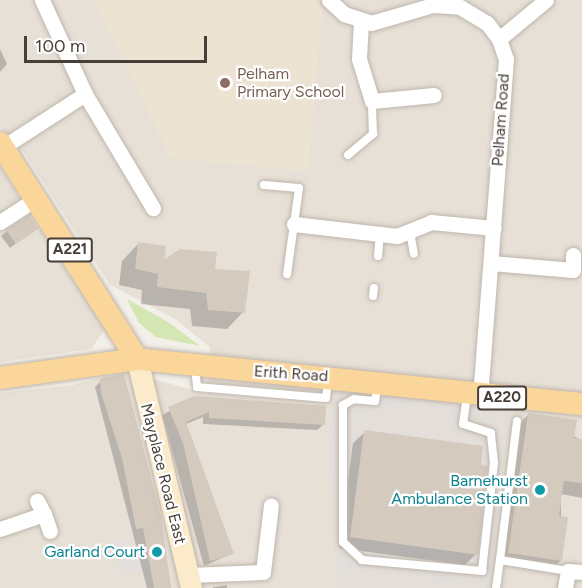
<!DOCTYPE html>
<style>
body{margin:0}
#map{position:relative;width:582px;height:588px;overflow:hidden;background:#f3efe9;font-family:Figtree,sans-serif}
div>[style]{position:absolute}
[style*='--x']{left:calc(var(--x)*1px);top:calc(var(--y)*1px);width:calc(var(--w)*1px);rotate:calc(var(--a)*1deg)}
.residential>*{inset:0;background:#e7e0d7}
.industrial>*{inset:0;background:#e3deda}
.education>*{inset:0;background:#ece3d3}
.green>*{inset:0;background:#d4e6b3}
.parking>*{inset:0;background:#e2dfdd}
.shadow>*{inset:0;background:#0003}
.building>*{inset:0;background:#d5cabe}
.roads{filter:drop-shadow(0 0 2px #bfb6ab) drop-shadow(0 0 2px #bfb6ab)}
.lane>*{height:8px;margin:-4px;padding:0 4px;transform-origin:4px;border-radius:4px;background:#fff}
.street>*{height:15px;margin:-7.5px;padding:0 7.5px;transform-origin:7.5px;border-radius:7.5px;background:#fff}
.secondary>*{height:21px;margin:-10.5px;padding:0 10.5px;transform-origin:10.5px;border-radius:10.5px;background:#fcebca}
.primary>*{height:22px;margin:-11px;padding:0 11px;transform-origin:11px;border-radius:11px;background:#fad69b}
.dots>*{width:16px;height:16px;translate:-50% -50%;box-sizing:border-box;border:3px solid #fff;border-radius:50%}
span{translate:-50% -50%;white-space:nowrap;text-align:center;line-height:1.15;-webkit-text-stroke:4.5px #fff;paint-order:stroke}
.shield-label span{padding:2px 4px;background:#fff;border:2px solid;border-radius:4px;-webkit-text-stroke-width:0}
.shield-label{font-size:15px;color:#473f37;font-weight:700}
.education-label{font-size:16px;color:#785e54}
.left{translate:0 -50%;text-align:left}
.street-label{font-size:16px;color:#473f37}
.culture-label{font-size:16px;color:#0d838f}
.right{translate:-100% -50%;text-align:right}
.scale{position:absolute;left:24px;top:36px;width:183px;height:27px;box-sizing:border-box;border:3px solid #473f37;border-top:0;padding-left:8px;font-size:18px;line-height:21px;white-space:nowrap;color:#473f37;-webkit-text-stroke:4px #fff;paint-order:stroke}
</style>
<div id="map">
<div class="residential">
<div style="clip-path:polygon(0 0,582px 0,582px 588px,0 588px,0 393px,73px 385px,125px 371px,207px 394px,210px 347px,175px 319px,110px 285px,25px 154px,0 127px)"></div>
<div style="clip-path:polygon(0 167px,105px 329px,91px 349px,0 362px)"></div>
</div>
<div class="industrial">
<div style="clip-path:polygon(338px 385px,510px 408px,490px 588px,337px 588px,328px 436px)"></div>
</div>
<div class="education">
<div style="clip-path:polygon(94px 0,316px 0,322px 9px,308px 171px,171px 158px)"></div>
</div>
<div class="green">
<div style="clip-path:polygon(127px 299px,168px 322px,200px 346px,156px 337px,139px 323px)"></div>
</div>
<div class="parking">
<div style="clip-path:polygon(127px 540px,129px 554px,139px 553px,142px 570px,118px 574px,113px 543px)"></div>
</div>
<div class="shadow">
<div style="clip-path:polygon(0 49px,7px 64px,0 72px)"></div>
<div style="clip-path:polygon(36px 228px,10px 248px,1px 236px,7px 231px)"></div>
<div style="clip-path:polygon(138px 244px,163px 262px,214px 271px,243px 312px,227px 329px,192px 326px,190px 309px,141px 304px,142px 290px,119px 285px,122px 261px)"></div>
<div style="clip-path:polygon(101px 381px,159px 516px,171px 588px,147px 588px,95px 387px)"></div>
<div style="clip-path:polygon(194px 398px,324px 424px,317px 430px,203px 424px,203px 417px,186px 424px,233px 553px,204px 566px,162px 415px)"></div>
<div style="clip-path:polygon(528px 415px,582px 440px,582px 498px,561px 494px,561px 560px,549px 572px,497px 564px,517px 426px)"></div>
<div style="clip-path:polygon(365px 432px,476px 554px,465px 565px,339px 548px,353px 443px)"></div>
<div style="clip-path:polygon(227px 585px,227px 588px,212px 588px,214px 587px)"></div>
</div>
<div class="building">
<div style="clip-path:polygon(29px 215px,38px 229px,16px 244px,6px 230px)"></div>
<div style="clip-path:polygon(138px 242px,166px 246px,165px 259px,180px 249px,217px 252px,215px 269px,250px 271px,245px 313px,208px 310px,206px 293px,157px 287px,158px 274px,135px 269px)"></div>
<div style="clip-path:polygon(124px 374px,161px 516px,171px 588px,154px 588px,143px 528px,136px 529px,122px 458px,101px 393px,100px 379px)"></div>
<div style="clip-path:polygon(194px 396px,326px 406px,325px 425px,209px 418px,209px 412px,186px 422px,234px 554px,210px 561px,183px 443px,168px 407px)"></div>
<div style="clip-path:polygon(528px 413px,577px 420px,574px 438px,582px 439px,582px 483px,564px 481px,559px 516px,568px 517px,562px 561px,508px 553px)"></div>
<div style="clip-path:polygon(364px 430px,483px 446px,481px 465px,488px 466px,478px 555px,350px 537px)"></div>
</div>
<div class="roads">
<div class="lane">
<div style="--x:348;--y:155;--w:33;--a:-40"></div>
<div style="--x:373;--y:134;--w:33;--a:-92"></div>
<div style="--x:264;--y:185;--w:35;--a:5"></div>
<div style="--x:299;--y:188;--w:87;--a:97.9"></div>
<div style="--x:410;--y:232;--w:22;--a:80"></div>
<div style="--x:378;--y:256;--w:21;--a:-85"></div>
<div style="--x:373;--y:296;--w:8;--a:-83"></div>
<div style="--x:195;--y:367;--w:20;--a:84"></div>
<div style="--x:197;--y:387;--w:129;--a:4.9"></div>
<div style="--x:326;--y:398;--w:17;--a:-83"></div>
<div style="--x:378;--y:384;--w:17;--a:100"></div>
<div style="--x:375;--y:401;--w:21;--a:-175"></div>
<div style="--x:354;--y:399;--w:13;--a:151"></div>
<div style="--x:343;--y:405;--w:137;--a:90"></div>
<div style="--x:343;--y:542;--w:26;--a:43"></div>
<div style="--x:362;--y:560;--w:121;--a:5.2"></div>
<div style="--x:482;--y:571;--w:109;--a:-83.7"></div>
<div style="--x:494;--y:463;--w:30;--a:-96"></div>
<div style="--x:491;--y:433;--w:29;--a:-162"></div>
<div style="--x:463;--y:424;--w:28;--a:-82"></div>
<div style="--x:517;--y:421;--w:140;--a:97"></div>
<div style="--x:500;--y:560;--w:69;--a:9.2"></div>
<div style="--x:496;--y:588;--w:28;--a:-82"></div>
</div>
<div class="street">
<div style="--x:42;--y:0;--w:103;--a:65.4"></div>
<div style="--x:329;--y:0;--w:21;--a:43"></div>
<div style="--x:344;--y:14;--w:28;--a:18"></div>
<div style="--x:371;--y:23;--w:65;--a:-16.2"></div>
<div style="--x:433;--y:5;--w:27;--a:4"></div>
<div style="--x:460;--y:7;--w:31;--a:31"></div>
<div style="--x:487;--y:23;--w:20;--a:53"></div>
<div style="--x:499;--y:39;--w:21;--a:71"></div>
<div style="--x:506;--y:59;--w:338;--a:94.4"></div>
<div style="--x:361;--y:21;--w:38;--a:93"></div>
<div style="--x:359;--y:59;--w:44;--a:72.8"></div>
<div style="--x:372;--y:101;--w:62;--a:-5.5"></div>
<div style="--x:499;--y:39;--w:61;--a:-39.7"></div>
<div style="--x:3;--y:147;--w:98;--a:-32.9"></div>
<div style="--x:85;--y:94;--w:133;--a:59.2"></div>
<div style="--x:0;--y:222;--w:44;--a:-33"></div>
<div style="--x:294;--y:224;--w:104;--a:6.6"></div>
<div style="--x:397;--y:236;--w:37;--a:-22"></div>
<div style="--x:431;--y:222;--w:63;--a:5.4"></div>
<div style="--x:491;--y:263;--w:82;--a:4.9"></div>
<div style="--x:573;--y:270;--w:15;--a:-90"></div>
<div style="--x:44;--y:514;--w:18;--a:71"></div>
<div style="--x:0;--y:529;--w:46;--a:-18.8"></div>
<div style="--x:44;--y:514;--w:15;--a:-118"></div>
<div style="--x:189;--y:575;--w:74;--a:-2.3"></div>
<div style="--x:263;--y:572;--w:67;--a:-83.2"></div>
<div style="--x:565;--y:588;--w:17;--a:-80"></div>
<div style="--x:568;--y:571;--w:14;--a:4"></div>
</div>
<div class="secondary">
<div style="--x:137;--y:359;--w:235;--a:76.7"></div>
</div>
<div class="primary">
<div style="--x:0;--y:143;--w:256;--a:57.6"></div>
<div style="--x:0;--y:378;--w:138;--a:-7.9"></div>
<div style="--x:137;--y:359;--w:447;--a:5.8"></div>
</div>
</div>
<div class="dots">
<div style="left:225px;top:83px;background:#8d6e63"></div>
<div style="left:540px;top:490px;background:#0f9aa8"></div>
<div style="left:157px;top:552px;background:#0f9aa8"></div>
</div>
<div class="shield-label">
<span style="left:70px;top:250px">A221</span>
<span style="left:502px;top:398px">A220</span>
</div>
<div class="education-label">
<span class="left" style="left:237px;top:83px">Pelham<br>Primary School</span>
</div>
<div class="street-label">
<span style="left:501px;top:120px;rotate:-86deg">Pelham Road</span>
<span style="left:291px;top:374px;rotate:4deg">Erith Road</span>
<span style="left:163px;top:474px;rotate:76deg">Mayplace Road East</span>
</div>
<div class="culture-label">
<span class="right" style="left:528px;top:490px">Barnehurst<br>Ambulance Station</span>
<span class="right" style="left:145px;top:552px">Garland Court</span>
</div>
<div class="scale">100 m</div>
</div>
